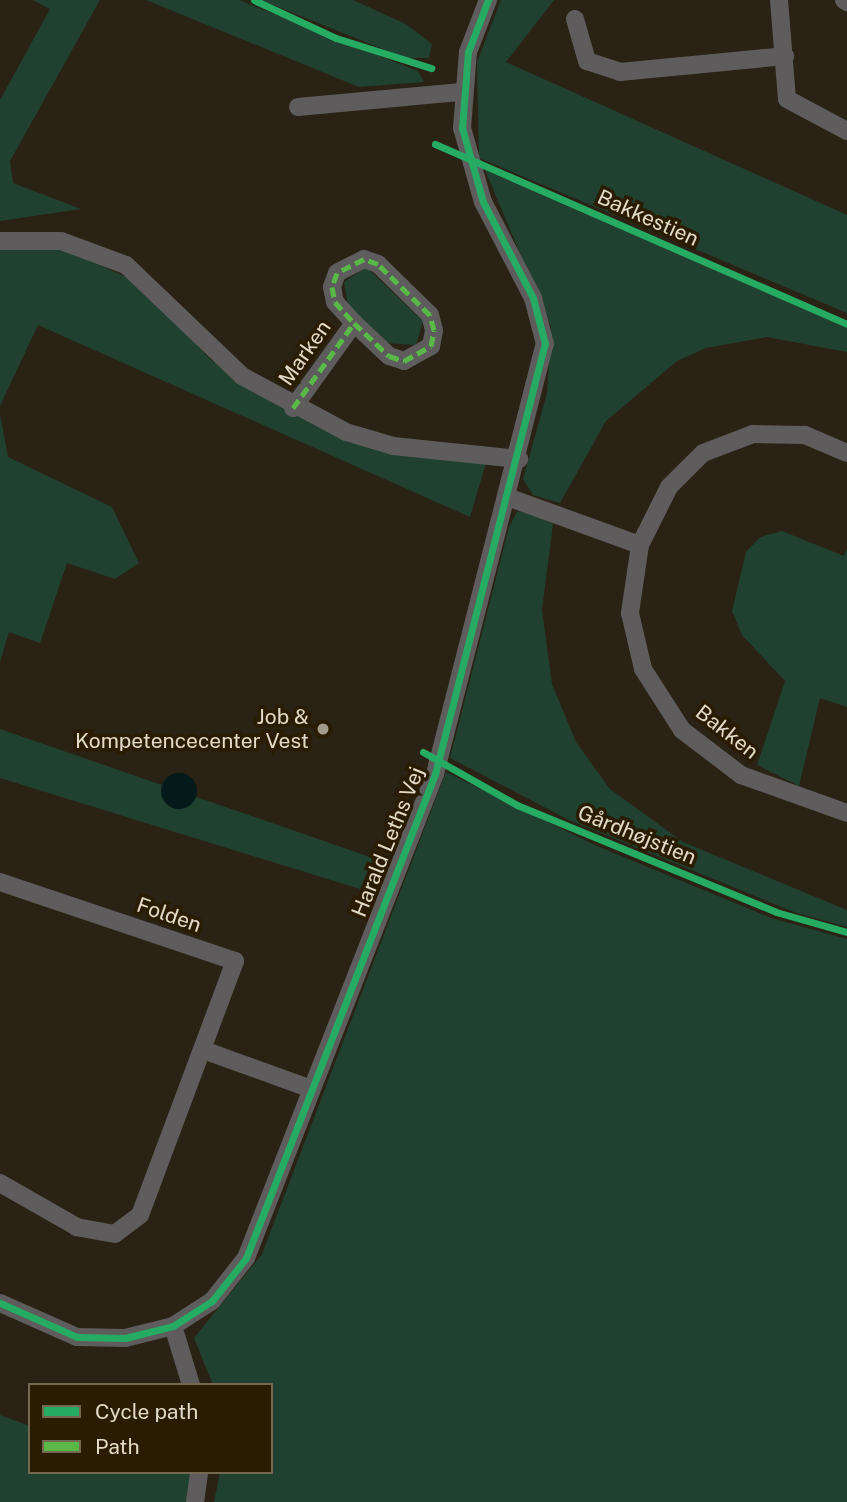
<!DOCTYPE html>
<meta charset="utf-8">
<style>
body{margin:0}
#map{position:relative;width:847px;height:1502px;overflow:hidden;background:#2a2214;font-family:"Public Sans",sans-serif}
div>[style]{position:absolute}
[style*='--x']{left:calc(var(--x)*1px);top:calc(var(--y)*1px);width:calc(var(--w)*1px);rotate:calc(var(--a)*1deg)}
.green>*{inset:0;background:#20412f}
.water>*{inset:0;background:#041919}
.round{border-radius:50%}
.minor>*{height:18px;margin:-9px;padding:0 9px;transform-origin:9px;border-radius:9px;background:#5e5c5c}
.quiet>*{height:5px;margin-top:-2.5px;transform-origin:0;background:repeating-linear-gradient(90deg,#58b947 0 10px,transparent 0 15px)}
.cycleway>*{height:7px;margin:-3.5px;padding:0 3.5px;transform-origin:3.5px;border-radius:3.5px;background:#26ab63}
.dots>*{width:19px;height:19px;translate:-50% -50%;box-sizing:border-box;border:4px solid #2a1c01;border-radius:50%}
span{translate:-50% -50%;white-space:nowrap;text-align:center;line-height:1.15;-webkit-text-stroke:7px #2a1c01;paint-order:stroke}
.street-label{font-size:21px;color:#e2daca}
.poi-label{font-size:21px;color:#e2daca}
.right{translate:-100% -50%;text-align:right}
.legend{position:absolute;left:28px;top:1383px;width:245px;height:91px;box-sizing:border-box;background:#2a1c01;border:2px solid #746851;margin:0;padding:9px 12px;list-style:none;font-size:21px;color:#e2daca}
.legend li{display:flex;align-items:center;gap:14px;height:35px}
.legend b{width:35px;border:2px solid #746851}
</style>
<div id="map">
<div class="green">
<div style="clip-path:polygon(33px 0,100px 0,10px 161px,13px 183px,81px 209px,0 221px,0 100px,50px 9px)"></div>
<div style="clip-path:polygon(146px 0,239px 0,418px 71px,424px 82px,359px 87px)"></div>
<div style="clip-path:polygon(261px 0,353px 0,406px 24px,432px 44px,429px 58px,405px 58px)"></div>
<div style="clip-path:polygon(501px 0,554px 0,506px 62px,847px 215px,847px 313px,479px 158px,477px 62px)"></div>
<div style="clip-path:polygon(485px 170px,847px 328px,847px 352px,767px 337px,706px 348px,677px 361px,606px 421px,560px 503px,533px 495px,523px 479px,547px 393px,551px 327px)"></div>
<div style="clip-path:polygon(60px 247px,137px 282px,211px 360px,314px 425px,372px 448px,486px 463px,470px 517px,38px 325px,0 406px,0 248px)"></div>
<div style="clip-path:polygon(366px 267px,423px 321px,416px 345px,386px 343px,348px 306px,344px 282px)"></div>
<div style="clip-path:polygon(0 414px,8px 457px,112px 507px,139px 563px,115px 579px,67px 563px,40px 643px,9px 632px,0 662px)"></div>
<div style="clip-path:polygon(525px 510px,553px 524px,542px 610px,552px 684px,576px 742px,610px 789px,683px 842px,847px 910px,847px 927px,794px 912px,569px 820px,450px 758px,509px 527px,517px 512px)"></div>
<div style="clip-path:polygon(782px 531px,844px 556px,847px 548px,847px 707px,820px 698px,799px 786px,757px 765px,785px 681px,742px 635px,732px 611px,746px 552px,760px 537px)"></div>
<div style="clip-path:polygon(0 729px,373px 858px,360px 889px,0 778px)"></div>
<div style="clip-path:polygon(446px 772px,597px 846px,771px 918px,847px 939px,847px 1502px,214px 1502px,220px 1472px,271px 1472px,271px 1385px,213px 1385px,194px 1338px,262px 1254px)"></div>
<div style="clip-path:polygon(0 1415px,30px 1426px,30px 1472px,196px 1472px,191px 1502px,0 1502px)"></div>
</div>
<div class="water">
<div class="round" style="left:161px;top:773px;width:36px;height:36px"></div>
</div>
<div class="minor">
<div style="--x:779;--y:0;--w:99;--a:85.4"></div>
<div style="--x:787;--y:99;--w:68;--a:28.1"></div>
<div style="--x:844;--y:0;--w:4;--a:34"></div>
<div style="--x:575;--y:19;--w:44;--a:74.1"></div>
<div style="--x:587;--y:61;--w:35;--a:18"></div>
<div style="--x:620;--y:72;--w:166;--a:-5.5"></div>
<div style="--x:298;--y:107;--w:164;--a:-5.3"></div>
<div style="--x:0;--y:241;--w:61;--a:0"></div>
<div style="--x:61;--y:241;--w:69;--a:20.3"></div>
<div style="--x:126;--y:265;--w:161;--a:43.7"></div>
<div style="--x:242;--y:376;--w:118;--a:28.3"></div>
<div style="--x:346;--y:432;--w:49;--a:16.6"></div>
<div style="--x:393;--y:446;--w:127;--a:5.9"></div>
<div style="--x:293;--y:408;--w:105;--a:-54.3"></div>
<div style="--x:354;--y:323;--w:48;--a:43.3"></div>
<div style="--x:389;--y:356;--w:16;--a:18"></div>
<div style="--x:404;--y:361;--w:31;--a:-29"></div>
<div style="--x:431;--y:346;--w:16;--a:-79"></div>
<div style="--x:434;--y:330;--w:16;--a:-105"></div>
<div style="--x:430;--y:315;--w:73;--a:-135.6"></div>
<div style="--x:378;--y:264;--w:15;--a:-160"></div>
<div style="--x:364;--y:259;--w:30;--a:153"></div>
<div style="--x:337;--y:273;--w:15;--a:110"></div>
<div style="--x:332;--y:287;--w:15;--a:79"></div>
<div style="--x:335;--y:302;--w:28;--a:48"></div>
<div style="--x:847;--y:453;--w:46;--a:-156.8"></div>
<div style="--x:805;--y:435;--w:52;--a:-178.9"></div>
<div style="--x:753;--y:434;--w:53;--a:159.2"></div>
<div style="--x:703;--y:453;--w:48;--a:135"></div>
<div style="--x:669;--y:487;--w:65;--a:116.6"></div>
<div style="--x:640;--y:545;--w:69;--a:98.4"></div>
<div style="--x:630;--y:613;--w:57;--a:76.9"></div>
<div style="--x:643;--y:669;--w:72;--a:57.4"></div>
<div style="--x:682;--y:730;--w:74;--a:37.3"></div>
<div style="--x:741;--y:775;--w:113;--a:19.7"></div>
<div style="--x:510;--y:498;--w:138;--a:19.9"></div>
<div style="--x:0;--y:882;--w:248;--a:18.6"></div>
<div style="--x:235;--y:961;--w:271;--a:110.5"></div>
<div style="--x:140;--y:1215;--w:31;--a:143"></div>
<div style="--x:115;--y:1234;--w:39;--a:-170"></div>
<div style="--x:77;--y:1227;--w:89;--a:-150.3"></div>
<div style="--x:206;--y:1051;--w:109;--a:19.8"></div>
<div style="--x:0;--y:1303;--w:84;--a:23.8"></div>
<div style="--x:77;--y:1337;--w:48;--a:1.2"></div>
<div style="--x:125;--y:1338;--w:49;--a:-14"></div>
<div style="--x:173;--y:1326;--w:46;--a:-32.7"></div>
<div style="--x:212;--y:1301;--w:55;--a:-51.7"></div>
<div style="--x:246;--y:1258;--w:520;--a:-68.67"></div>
<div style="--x:435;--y:774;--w:444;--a:-75.7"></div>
<div style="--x:545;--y:344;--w:48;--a:-104.6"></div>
<div style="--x:533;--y:298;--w:108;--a:-117.5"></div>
<div style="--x:483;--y:202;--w:77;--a:-105.8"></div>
<div style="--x:462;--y:128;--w:76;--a:-85.5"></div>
<div style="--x:468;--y:52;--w:56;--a:-69"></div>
<div style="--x:173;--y:1326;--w:62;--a:73"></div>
<div style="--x:195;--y:1502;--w:30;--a:-82"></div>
</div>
<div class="quiet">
<div style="--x:293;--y:408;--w:105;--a:-54.3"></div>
<div style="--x:354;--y:323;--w:48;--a:43.3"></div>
<div style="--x:389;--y:356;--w:16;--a:18"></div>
<div style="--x:404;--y:361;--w:31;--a:-29"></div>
<div style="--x:431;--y:346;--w:16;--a:-79"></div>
<div style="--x:434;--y:330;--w:16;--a:-105"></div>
<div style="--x:430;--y:315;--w:73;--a:-135.6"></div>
<div style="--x:378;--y:264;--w:15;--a:-160"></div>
<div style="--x:364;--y:259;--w:30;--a:153"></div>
<div style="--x:337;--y:273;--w:15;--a:110"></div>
<div style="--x:332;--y:287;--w:15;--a:79"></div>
<div style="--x:335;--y:302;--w:28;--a:48"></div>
</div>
<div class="cycleway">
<div style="--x:254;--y:0;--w:90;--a:24.9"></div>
<div style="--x:336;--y:38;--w:100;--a:17.5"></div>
<div style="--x:435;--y:144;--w:450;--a:23.6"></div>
<div style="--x:423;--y:752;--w:108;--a:29.4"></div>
<div style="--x:517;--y:805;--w:280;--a:22.4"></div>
<div style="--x:776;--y:912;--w:74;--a:15.7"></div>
<div style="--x:0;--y:1303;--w:84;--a:23.8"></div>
<div style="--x:77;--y:1337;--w:48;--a:1.2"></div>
<div style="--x:125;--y:1338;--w:49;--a:-14"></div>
<div style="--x:173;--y:1326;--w:46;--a:-32.7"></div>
<div style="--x:212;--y:1301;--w:55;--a:-51.7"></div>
<div style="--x:246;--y:1258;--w:520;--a:-68.67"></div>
<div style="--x:435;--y:774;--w:444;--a:-75.7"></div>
<div style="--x:545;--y:344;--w:48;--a:-104.6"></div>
<div style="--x:533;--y:298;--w:108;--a:-117.5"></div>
<div style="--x:483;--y:202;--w:77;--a:-105.8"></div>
<div style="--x:462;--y:128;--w:76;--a:-85.5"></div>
<div style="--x:468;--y:52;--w:56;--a:-69"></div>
</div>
<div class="dots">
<div style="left:323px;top:729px;background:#a29a8a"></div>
</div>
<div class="street-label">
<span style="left:648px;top:218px;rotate:24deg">Bakkestien</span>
<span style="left:305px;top:353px;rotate:-55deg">Marken</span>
<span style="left:727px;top:732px;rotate:38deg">Bakken</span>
<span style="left:637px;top:835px;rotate:22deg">Gårdhøjstien</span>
<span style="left:388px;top:842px;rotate:-68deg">Harald Leths Vej</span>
<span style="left:169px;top:915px;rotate:19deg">Folden</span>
</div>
<div class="poi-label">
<span class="right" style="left:309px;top:729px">Job &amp;<br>Kompetencecenter Vest</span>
</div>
<ul class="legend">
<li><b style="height:9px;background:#26ab63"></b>Cycle path</li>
<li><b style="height:9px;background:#58b947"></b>Path</li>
</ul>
</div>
